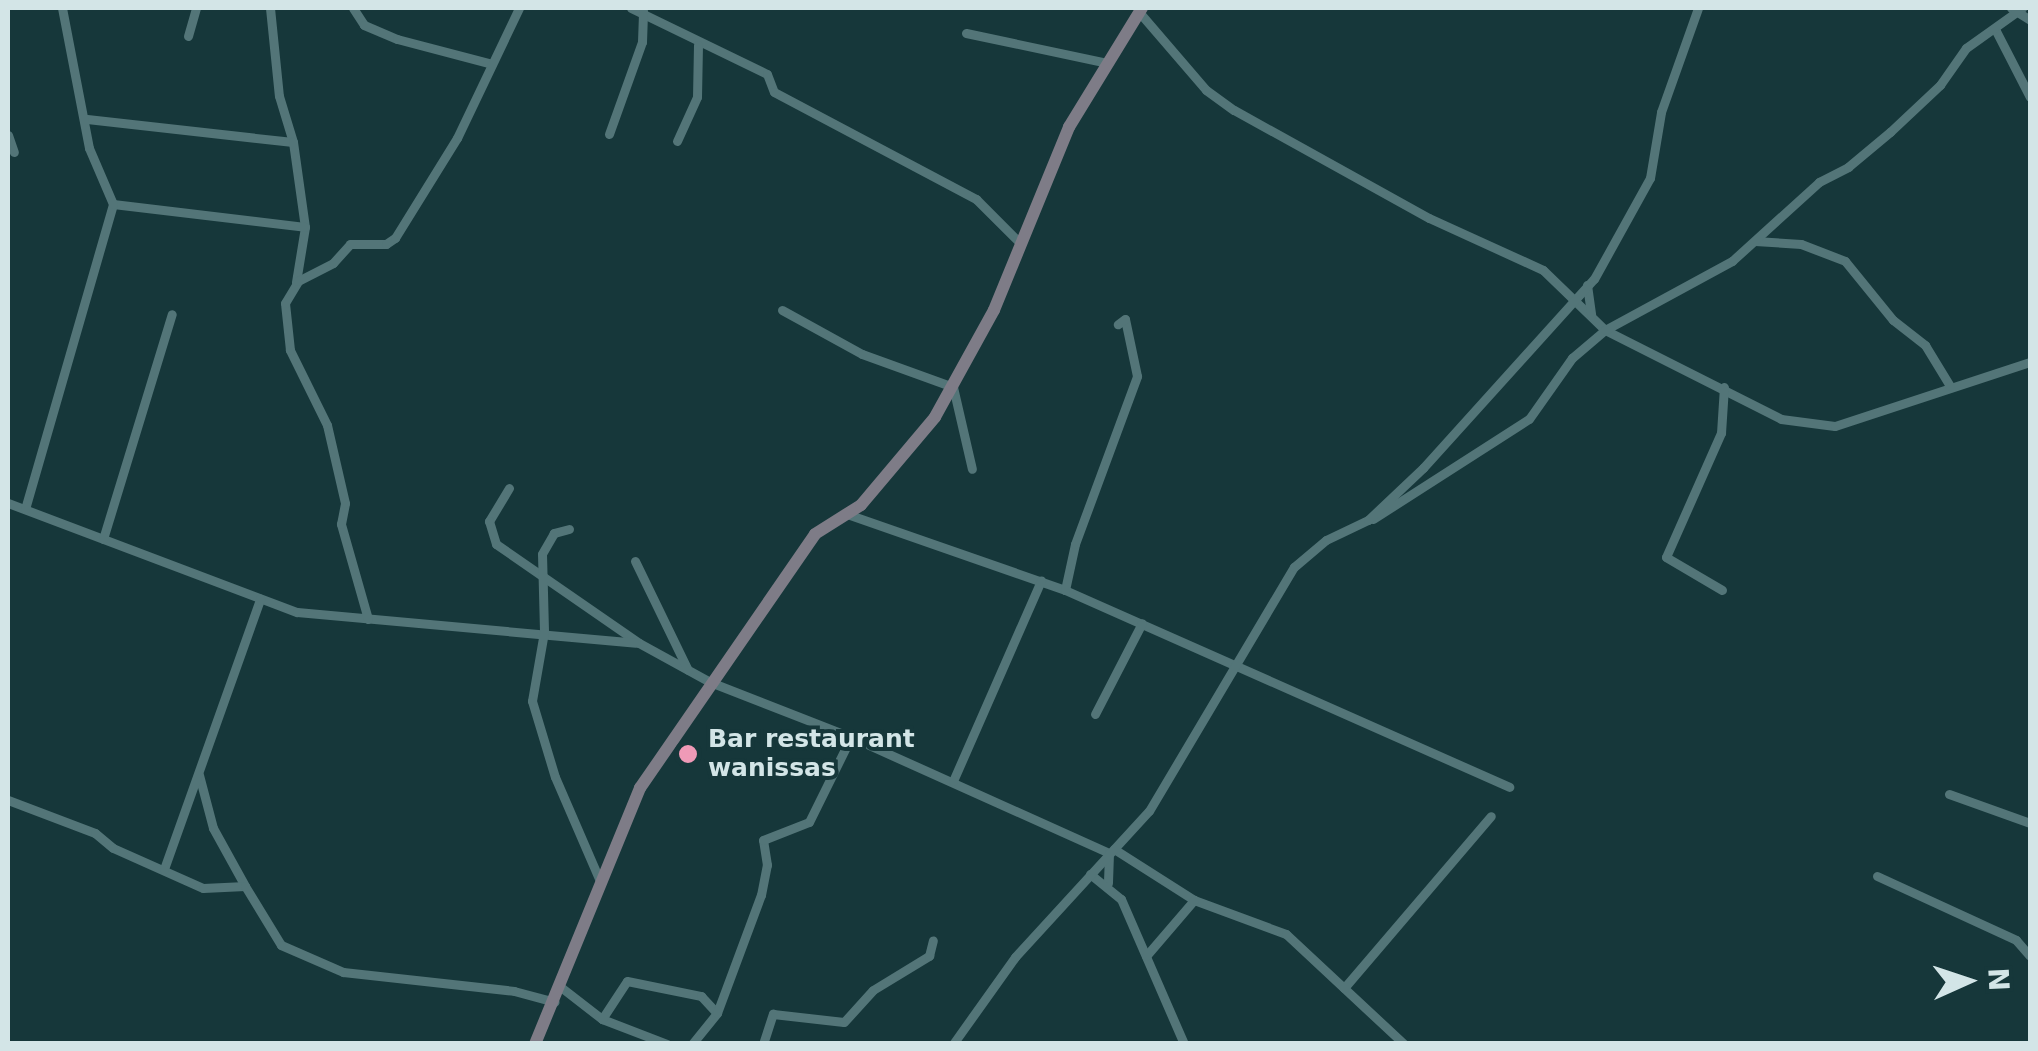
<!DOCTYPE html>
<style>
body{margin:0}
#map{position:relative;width:2038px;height:1051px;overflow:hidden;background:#16373a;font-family:"DejaVu Sans",sans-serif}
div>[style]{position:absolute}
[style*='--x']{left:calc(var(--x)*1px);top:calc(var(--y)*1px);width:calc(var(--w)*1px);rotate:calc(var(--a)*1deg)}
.minor>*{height:9px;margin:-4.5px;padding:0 4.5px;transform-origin:4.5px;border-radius:4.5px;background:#537578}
.secondary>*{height:12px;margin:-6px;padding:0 6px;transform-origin:6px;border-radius:6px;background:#7e7c87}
.dots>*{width:28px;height:28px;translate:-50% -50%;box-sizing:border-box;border:5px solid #16373a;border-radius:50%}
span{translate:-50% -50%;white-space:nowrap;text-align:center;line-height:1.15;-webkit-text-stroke:8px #16373a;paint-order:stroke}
.poi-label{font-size:25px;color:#d3e5e7;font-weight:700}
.left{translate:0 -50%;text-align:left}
.frame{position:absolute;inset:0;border:10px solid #d3e5e7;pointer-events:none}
.north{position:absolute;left:1918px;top:931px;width:100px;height:100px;-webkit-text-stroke:8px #16373a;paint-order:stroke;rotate:87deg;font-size:28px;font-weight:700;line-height:40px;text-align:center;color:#d3e5e7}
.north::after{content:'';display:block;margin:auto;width:35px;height:45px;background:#d3e5e7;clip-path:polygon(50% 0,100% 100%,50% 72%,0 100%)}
</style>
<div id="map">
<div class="minor">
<div style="--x:270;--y:8;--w:88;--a:84.2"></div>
<div style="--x:279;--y:96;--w:48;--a:73.1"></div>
<div style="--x:353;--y:8;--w:20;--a:57"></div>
<div style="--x:364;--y:25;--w:36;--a:23"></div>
<div style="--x:397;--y:39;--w:98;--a:14.7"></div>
<div style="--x:631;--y:8;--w:151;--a:25.9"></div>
<div style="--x:767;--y:74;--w:19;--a:69"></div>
<div style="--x:774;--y:92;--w:229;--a:27.9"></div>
<div style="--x:976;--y:199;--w:64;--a:45"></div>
<div style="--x:2011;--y:8;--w:22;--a:32"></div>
<div style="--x:1139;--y:12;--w:103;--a:49.3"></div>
<div style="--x:1206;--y:90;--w:34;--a:36"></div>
<div style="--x:1234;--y:110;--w:223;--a:29"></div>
<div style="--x:1429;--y:218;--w:125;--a:24.5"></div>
<div style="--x:1543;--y:270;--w:86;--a:44.1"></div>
<div style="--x:1605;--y:330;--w:197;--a:26.8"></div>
<div style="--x:1781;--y:419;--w:54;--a:7.4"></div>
<div style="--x:1835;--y:426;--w:205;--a:-18.2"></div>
<div style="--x:1995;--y:29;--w:76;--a:62.8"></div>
<div style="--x:966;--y:33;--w:144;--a:12"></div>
<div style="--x:188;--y:36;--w:29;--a:-74"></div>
<div style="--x:87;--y:119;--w:207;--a:6.4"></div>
<div style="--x:293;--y:142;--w:86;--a:82"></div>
<div style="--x:305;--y:227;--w:56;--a:99.3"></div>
<div style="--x:609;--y:134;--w:98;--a:-70.3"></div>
<div style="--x:642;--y:42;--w:31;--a:-88"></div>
<div style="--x:8;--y:135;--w:18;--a:71"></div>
<div style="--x:677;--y:141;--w:48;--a:-65.6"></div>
<div style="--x:697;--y:97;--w:52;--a:-88.9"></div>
<div style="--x:113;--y:204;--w:193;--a:6.8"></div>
<div style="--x:1755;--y:241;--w:46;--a:3.7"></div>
<div style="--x:1801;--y:244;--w:47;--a:21.1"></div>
<div style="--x:1845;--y:261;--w:76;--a:50.9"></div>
<div style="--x:1893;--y:320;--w:41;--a:38"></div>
<div style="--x:1925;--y:345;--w:48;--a:58.6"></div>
<div style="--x:1587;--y:285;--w:30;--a:82"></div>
<div style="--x:782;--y:310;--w:91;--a:28.8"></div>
<div style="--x:862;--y:354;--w:97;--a:19.9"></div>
<div style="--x:953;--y:387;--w:84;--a:77"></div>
<div style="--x:509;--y:488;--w:39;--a:121"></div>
<div style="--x:489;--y:521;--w:24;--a:73"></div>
<div style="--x:496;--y:544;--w:174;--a:34.7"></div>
<div style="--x:639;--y:643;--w:81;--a:28.8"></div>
<div style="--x:710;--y:682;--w:151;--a:21.3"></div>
<div style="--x:851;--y:737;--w:283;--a:24.2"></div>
<div style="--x:1109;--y:853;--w:30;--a:92"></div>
<div style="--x:8;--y:503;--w:309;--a:20.7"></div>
<div style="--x:297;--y:612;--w:340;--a:5.2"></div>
<div style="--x:25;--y:509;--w:317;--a:-73.9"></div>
<div style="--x:113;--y:204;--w:61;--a:-113.2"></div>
<div style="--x:89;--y:148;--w:143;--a:-100.9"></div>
<div style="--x:847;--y:514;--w:231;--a:19.2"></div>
<div style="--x:1065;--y:590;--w:486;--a:23.9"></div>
<div style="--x:1373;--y:519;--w:185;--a:-32.7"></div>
<div style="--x:1529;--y:419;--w:75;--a:-54.8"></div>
<div style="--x:1572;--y:358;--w:43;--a:-40.3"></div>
<div style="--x:1605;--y:330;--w:145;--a:-28.5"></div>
<div style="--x:1732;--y:261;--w:118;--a:-42.2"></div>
<div style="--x:1819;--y:182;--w:33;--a:-27"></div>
<div style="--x:1848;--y:167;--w:55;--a:-39.8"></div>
<div style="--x:1890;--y:132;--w:69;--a:-43.2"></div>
<div style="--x:1940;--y:85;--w:45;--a:-54.9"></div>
<div style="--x:1966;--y:48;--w:69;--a:-35.5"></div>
<div style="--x:569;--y:529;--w:16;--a:165"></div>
<div style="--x:554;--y:533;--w:24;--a:120"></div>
<div style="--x:542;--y:554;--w:78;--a:88.5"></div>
<div style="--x:544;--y:632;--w:70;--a:99.9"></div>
<div style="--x:532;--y:701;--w:79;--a:73.2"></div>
<div style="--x:555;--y:777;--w:113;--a:66.6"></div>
<div style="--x:103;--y:539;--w:235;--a:-73"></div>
<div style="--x:635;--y:561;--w:121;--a:64.1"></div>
<div style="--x:1065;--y:590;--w:47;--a:-77.7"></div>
<div style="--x:1075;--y:544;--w:179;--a:-69.7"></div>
<div style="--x:1137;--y:376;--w:58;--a:-101.9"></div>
<div style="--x:1125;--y:319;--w:9;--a:144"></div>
<div style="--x:1722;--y:590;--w:65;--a:-149.5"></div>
<div style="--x:1666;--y:557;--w:136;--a:-66.1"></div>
<div style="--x:1721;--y:433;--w:46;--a:-86.3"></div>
<div style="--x:368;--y:619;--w:99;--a:-105.9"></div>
<div style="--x:341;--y:524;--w:21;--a:-79"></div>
<div style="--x:345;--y:503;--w:80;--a:-103"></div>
<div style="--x:327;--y:425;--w:84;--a:-116.3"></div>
<div style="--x:290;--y:350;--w:47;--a:-96.1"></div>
<div style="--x:285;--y:303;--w:26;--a:-59"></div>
<div style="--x:298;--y:281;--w:39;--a:-27"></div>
<div style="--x:333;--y:263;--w:25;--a:-48"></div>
<div style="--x:350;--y:244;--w:36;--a:0"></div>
<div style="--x:386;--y:244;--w:11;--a:-34"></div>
<div style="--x:395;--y:238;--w:118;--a:-58.2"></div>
<div style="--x:457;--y:138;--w:144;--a:-64.5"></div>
<div style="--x:1095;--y:714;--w:102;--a:-62.7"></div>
<div style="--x:199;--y:775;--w:55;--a:75.2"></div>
<div style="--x:213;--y:828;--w:66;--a:61.1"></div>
<div style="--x:953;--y:781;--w:219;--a:-66.3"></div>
<div style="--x:1949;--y:794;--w:86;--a:19.7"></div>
<div style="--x:8;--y:800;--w:93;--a:20.8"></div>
<div style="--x:95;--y:833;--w:23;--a:40"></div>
<div style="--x:113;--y:848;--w:98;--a:24"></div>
<div style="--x:203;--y:888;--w:42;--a:-2.7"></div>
<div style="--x:245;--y:886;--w:69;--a:58.6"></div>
<div style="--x:281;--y:945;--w:68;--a:23.5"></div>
<div style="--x:343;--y:972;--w:172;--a:6.3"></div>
<div style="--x:514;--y:991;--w:42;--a:15"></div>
<div style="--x:1114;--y:849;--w:95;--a:32.5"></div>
<div style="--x:1194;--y:900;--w:98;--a:20.3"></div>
<div style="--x:1286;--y:934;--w:161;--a:43"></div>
<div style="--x:164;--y:869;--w:287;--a:-70.4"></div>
<div style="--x:1090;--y:874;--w:40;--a:39"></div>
<div style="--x:1121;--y:899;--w:158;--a:66.5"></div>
<div style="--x:1877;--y:876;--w:153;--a:24.7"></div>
<div style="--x:2016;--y:940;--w:21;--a:49"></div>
<div style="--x:1146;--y:956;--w:74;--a:-49.4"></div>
<div style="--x:562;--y:988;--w:51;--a:37.8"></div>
<div style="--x:602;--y:1019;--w:70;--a:21"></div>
<div style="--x:1344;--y:988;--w:226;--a:-49.5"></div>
<div style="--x:602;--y:1019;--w:45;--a:-56.7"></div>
<div style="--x:627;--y:981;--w:76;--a:11.5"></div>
<div style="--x:701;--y:996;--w:23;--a:47"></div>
<div style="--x:692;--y:1044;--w:40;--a:-51"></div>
<div style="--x:717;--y:1013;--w:126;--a:-69.6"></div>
<div style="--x:761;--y:895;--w:31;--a:-79"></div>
<div style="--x:767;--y:865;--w:25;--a:-99"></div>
<div style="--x:763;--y:840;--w:49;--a:-21.4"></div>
<div style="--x:809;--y:822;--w:95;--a:-63.7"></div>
<div style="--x:763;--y:1044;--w:32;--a:-72"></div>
<div style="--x:773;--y:1014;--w:71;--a:6.4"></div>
<div style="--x:844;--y:1022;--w:43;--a:-47.8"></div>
<div style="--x:873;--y:990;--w:66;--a:-31.3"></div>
<div style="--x:929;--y:956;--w:16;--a:-76"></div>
<div style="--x:953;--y:1044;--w:107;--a:-54.5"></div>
<div style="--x:1015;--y:957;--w:198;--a:-47.5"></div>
<div style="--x:1149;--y:811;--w:284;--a:-59.3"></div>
<div style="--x:1294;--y:567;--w:42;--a:-40.2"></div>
<div style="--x:1326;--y:540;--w:47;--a:-25.5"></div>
<div style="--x:1368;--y:520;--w:76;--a:-43.4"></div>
<div style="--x:1423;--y:468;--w:255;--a:-47.9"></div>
<div style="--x:1594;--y:279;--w:115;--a:-61"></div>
<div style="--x:1650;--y:178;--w:67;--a:-80.5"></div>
<div style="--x:1661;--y:112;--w:110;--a:-70.4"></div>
</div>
<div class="secondary">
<div style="--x:535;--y:1044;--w:277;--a:-67.7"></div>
<div style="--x:640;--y:788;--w:308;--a:-55.4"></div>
<div style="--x:815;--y:534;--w:54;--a:-32.2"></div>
<div style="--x:861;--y:505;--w:115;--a:-49.9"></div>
<div style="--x:935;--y:417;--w:122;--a:-61.1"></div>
<div style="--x:994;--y:310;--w:198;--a:-67.7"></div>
<div style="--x:1069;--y:127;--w:140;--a:-58.5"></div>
</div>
<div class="dots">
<div style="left:688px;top:754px;background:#ef9ab7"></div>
</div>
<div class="poi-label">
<span class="left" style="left:708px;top:754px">Bar restaurant<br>wanissas</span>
</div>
<div class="frame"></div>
<div class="north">N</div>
</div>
